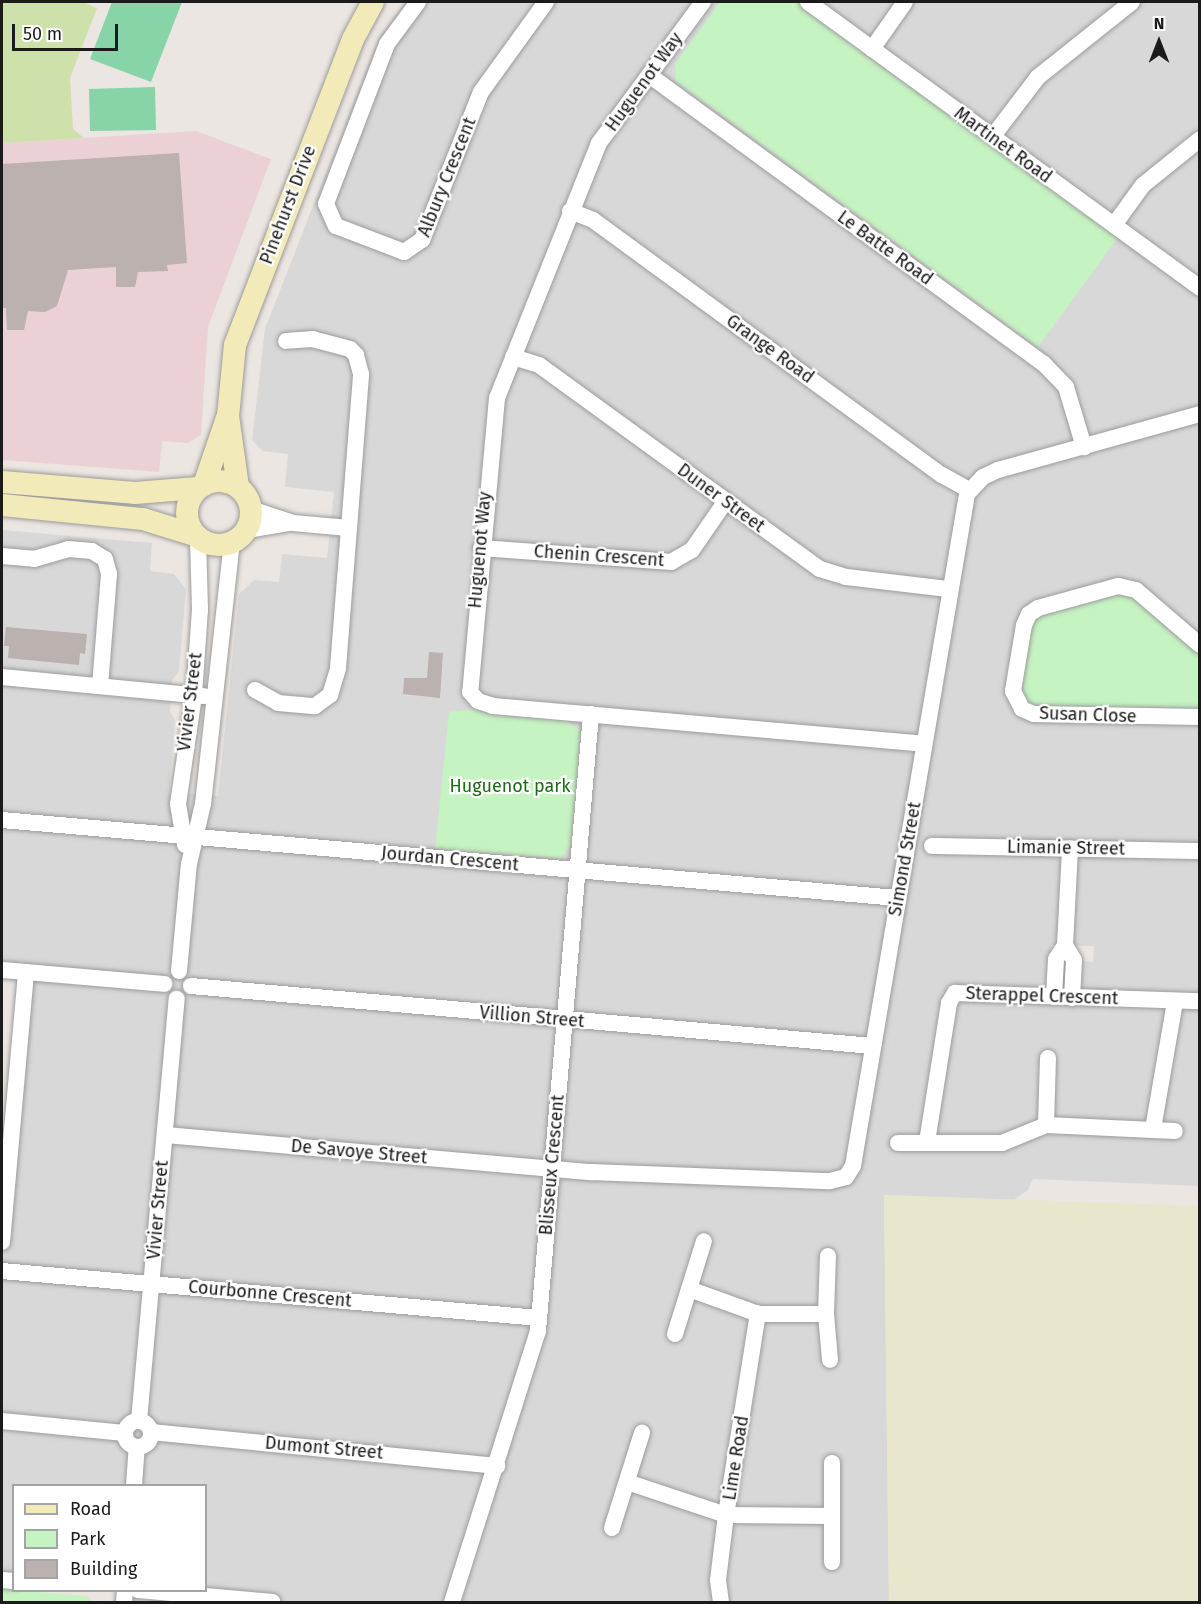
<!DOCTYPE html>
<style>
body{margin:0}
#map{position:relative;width:1201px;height:1604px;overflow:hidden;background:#ebe6e1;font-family:"Fira Sans",sans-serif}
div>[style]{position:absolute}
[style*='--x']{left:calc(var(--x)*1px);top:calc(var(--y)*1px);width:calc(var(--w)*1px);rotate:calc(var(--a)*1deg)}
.residential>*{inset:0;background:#d9d8d8}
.commercial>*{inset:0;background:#ebd1d5}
.farmland>*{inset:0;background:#e9e6ce}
.grass>*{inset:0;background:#cfe1ab}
.park>*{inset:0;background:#c5f3c1}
.pitch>*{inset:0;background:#86d4a8}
.building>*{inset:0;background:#bbb1ae}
.roads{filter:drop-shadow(0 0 2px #9c9c9c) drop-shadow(0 0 2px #9c9c9c)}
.street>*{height:16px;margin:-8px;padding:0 8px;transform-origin:8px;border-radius:8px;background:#fff}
.street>.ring{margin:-8px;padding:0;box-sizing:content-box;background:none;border:16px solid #fff;border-radius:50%}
.secondary>*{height:22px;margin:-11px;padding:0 11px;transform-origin:11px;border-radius:11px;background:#f2ebb9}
.secondary>.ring{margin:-11px;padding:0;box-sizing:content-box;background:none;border:22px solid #f2ebb9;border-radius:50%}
span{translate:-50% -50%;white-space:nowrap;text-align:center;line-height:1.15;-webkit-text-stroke:4.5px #fff;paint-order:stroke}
.street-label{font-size:18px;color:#1b1b1b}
.park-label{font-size:18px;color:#1d6c15}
.frame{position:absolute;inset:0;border:3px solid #1b1b1b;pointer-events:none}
.legend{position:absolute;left:12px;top:1484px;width:195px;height:108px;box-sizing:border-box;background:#fff;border:2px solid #a4a4a4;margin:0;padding:8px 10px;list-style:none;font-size:18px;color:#1b1b1b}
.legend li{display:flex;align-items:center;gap:12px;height:30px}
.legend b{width:30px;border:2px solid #a4a4a4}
.north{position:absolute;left:1129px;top:12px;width:60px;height:60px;-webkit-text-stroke:4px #fff;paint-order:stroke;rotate:0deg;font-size:16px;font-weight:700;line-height:24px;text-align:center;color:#1b1b1b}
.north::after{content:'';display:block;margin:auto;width:21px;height:27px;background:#1b1b1b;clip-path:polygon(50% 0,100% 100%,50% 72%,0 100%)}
.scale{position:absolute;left:12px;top:24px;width:106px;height:27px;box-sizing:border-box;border:3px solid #1b1b1b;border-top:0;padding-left:8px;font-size:18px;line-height:21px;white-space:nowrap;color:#1b1b1b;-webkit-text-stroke:4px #fff;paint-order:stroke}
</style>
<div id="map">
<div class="residential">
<div style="clip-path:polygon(evenodd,405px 2px,1199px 2px,1199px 1186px,1033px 1179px,1028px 1190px,1014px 1200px,884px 1195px,889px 1602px,123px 1602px,124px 1591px,206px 1590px,206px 1486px,14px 1486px,13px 1581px,2px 1580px,2px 1229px,25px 974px,2px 971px,2px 530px,152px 543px,150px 571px,174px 574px,186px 589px,179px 672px,172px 680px,170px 712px,175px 720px,169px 792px,218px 796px,239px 594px,254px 580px,279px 582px,282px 554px,327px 558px,334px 492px,285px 487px,288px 454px,262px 451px,252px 440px,265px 329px,378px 39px,405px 2px,1051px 945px,1094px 946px,1093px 962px,1081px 961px,1081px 966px,1050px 965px,1051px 945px)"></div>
</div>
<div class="commercial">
<div style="clip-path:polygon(196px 131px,271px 159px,208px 327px,201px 435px,188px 443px,162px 441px,159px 472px,2px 460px,2px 143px)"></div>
</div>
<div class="farmland">
<div style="clip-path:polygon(884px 1195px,1199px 1206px,1199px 1602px,889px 1602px)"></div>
</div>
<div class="grass">
<div style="clip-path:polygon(2px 2px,83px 2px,97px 8px,70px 78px,73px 129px,84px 138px,2px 143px)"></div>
</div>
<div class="park">
<div style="clip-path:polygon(720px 2px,799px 2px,1119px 236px,1038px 347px,676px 81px,675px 64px)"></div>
<div style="clip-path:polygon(1128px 592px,1199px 652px,1199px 712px,1037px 709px,1027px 705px,1019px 684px,1031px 625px,1038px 616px)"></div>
<div style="clip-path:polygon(474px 709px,486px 714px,566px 721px,578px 728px,581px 736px,573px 844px,561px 858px,435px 850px,449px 712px)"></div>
<div style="clip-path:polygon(2px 1589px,87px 1596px,92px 1602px,2px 1602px)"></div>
</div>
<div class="pitch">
<div style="clip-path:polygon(112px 2px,182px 2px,151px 82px,90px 59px)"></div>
<div style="clip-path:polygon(155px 87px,156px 130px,90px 131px,89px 89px)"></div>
</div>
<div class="building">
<div style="clip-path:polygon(179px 153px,187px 263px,167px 265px,168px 271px,138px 272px,135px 287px,116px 287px,116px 267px,68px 270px,57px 306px,45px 312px,28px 311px,24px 330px,7px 330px,6px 308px,2px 308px,2px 164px)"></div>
<div style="clip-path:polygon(6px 627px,87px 634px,85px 654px,80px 653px,79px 665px,8px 658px,9px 646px,4px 646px)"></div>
<div style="clip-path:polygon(429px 652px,443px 653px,440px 698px,403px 694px,404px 678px,427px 678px)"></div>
</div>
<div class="roads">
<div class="street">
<div style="--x:418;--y:2;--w:52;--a:126.4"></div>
<div style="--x:387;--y:44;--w:171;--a:110.9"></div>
<div style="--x:326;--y:204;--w:24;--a:66"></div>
<div style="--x:336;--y:226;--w:73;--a:20.9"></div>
<div style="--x:404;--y:252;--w:22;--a:-34"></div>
<div style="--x:422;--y:240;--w:159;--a:-68.3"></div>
<div style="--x:481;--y:92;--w:111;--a:-54.2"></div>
<div style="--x:703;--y:2;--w:175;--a:126.4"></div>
<div style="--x:599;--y:143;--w:275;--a:111.8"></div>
<div style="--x:497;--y:398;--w:295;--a:95.2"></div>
<div style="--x:470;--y:692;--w:12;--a:48"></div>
<div style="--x:478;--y:701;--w:16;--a:18"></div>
<div style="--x:493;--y:706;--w:433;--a:5"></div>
<div style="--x:808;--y:2;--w:485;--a:36.1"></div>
<div style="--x:872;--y:49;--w:57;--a:-54.9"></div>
<div style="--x:649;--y:75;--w:488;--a:36.2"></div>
<div style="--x:1043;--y:363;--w:33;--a:46"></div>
<div style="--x:1066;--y:387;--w:63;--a:73.3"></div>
<div style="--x:993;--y:136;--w:74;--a:-52.7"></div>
<div style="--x:1038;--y:77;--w:120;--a:-38.6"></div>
<div style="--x:570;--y:211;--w:25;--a:21"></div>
<div style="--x:593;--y:220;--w:432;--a:36.2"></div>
<div style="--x:942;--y:475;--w:31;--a:29"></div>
<div style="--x:1114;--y:225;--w:49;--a:-54.1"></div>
<div style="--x:1143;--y:185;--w:73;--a:-38.9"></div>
<div style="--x:513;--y:357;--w:27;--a:17"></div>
<div style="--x:539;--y:365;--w:347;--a:36"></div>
<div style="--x:820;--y:569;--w:27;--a:17"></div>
<div style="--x:846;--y:577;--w:103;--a:6.7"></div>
<div style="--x:251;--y:509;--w:44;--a:18.4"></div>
<div style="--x:293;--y:523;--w:56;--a:5.1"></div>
<div style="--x:247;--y:530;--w:43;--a:-9.5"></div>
<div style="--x:481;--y:548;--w:191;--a:4.2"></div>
<div style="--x:671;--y:562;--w:24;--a:-30"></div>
<div style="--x:692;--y:550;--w:58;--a:-55.5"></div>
<div style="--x:2;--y:556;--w:32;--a:5"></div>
<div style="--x:34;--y:559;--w:35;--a:-16"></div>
<div style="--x:68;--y:549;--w:24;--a:5"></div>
<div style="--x:92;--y:551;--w:15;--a:32"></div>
<div style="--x:105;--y:559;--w:16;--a:75"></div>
<div style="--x:109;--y:574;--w:112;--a:94.6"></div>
<div style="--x:1200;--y:645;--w:84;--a:-139.3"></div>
<div style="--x:1136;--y:590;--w:18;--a:-167"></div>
<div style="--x:1118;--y:586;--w:83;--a:164.6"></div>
<div style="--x:1038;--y:608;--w:11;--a:146"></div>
<div style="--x:1029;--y:614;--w:12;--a:114"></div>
<div style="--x:1024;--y:625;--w:67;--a:99.5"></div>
<div style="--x:1013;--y:691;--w:20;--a:63"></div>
<div style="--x:1022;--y:709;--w:13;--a:23"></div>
<div style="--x:1034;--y:714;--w:166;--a:1"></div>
<div style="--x:2;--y:677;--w:203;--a:5.4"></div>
<div style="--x:255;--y:690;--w:26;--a:29"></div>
<div style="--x:278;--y:703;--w:37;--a:5"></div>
<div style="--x:315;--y:706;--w:19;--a:-36"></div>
<div style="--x:330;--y:695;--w:28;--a:-73"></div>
<div style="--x:338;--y:668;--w:295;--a:-85.5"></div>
<div style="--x:361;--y:374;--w:20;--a:-105"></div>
<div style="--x:356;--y:355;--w:8;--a:-135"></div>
<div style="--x:350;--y:349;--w:38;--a:-165"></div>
<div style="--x:313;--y:339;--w:27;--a:176"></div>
<div style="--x:2;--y:820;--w:899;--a:4.98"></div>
<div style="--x:185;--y:845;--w:42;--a:-99.7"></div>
<div style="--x:178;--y:804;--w:110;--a:-81.6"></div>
<div style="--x:194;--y:695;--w:85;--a:-86"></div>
<div style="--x:200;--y:610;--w:71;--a:-91.6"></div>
<div style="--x:932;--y:846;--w:268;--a:1.1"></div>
<div style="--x:1065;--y:945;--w:17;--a:59"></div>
<div style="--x:1074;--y:960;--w:38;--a:93"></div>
<div style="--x:2;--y:970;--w:163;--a:4.9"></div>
<div style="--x:179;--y:971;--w:107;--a:-84.7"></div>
<div style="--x:189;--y:864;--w:62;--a:-76.9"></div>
<div style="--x:203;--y:804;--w:263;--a:-83.7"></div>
<div style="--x:191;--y:986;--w:685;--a:5.03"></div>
<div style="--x:1054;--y:997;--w:38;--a:-87"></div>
<div style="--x:1056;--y:959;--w:17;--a:-57"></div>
<div style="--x:1065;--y:945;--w:97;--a:-87"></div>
<div style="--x:1046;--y:1125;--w:67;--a:-88.3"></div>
<div style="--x:1153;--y:1129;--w:130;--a:-80.2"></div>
<div style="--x:165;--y:1135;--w:428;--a:5"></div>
<div style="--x:591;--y:1172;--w:239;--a:2.2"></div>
<div style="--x:830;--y:1181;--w:16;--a:-14"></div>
<div style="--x:846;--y:1177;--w:13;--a:-58"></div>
<div style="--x:853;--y:1166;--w:682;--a:-80.37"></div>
<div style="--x:967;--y:494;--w:23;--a:-47"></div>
<div style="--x:983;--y:477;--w:17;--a:-25"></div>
<div style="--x:998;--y:470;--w:210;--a:-15.5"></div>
<div style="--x:927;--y:1142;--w:141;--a:-81"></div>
<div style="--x:949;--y:1003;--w:12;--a:-59"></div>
<div style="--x:955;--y:993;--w:245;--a:1.9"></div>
<div style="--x:898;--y:1143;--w:104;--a:0"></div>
<div style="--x:1002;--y:1143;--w:48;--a:-22.2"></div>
<div style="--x:1046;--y:1125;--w:129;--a:2.7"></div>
<div style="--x:2;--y:1242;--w:271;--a:-84.9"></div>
<div style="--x:828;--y:1256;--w:58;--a:92"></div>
<div style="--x:826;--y:1314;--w:46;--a:85"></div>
<div style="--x:2;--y:1271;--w:539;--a:5"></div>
<div style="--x:689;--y:1289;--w:73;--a:19.9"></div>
<div style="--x:758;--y:1314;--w:68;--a:0"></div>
<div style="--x:675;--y:1334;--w:97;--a:-72.7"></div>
<div class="ring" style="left:125px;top:1421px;width:10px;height:10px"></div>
<div style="--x:2;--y:1421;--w:123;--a:5.6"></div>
<div style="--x:139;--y:1421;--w:424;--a:-84.9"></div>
<div style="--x:151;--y:1432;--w:348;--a:5.6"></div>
<div style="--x:832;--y:1463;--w:99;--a:90"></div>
<div style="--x:627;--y:1482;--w:104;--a:18.4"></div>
<div style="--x:726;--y:1515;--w:106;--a:0.5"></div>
<div style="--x:134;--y:1486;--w:39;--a:-86"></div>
<div style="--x:612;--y:1528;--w:100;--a:-72.5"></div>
<div style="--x:2;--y:1580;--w:12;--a:5"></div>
<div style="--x:138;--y:1590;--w:135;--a:5.1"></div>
<div style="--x:124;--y:1602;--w:12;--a:-85"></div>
<div style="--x:452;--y:1602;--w:284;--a:-72.4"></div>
<div style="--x:538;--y:1331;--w:619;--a:-85.09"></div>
<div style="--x:721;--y:1602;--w:22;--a:-98"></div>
<div style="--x:718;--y:1580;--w:65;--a:-83"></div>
<div style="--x:726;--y:1515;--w:204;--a:-81"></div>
</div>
<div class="secondary">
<div class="ring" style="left:187px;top:481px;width:42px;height:42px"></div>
<div style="--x:2;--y:482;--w:133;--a:4.7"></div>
<div style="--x:135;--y:493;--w:63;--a:-4.5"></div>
<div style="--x:204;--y:485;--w:71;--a:-71.1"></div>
<div style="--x:238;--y:487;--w:72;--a:-98"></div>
<div style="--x:228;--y:416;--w:71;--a:-84.4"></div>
<div style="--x:235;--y:345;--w:328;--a:-68.9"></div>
<div style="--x:353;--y:39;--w:42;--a:-61.6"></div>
<div style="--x:2;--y:505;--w:142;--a:5.7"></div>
<div style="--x:143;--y:519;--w:53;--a:17.4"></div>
</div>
</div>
<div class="street-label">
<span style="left:644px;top:82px;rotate:-54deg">Huguenot Way</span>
<span style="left:1003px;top:145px;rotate:36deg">Martinet Road</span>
<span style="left:447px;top:177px;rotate:-68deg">Albury Crescent</span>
<span style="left:288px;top:205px;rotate:-69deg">Pinehurst Drive</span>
<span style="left:885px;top:248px;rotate:36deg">Le Batte Road</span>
<span style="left:770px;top:349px;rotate:36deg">Grange Road</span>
<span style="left:721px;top:498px;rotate:36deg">Duner Street</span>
<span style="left:480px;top:550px;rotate:-85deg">Huguenot Way</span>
<span style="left:599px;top:556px;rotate:4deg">Chenin Crescent</span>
<span style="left:190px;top:702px;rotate:-83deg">Vivier Street</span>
<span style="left:1088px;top:715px;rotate:2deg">Susan Close</span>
<span style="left:1066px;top:848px;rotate:1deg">Limanie Street</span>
<span style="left:450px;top:859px;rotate:5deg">Jourdan Crescent</span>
<span style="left:905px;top:859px;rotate:-80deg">Simond Street</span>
<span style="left:1042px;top:996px;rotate:2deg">Sterappel Crescent</span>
<span style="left:532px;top:1017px;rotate:5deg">Villion Street</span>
<span style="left:359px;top:1152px;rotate:5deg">De Savoye Street</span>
<span style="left:552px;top:1165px;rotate:-85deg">Blisseux Crescent</span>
<span style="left:158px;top:1210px;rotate:-85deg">Vivier Street</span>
<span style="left:270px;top:1294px;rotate:5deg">Courbonne Crescent</span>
<span style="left:324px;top:1448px;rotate:5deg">Dumont Street</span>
<span style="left:736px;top:1458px;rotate:-81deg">Lime Road</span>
</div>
<div class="park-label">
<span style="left:510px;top:786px">Huguenot park</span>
</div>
<div class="frame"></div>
<ul class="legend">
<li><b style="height:8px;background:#f2ebb9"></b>Road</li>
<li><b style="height:16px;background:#c5f3c1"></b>Park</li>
<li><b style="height:16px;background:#bbb1ae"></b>Building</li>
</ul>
<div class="north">N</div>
<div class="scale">50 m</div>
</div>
